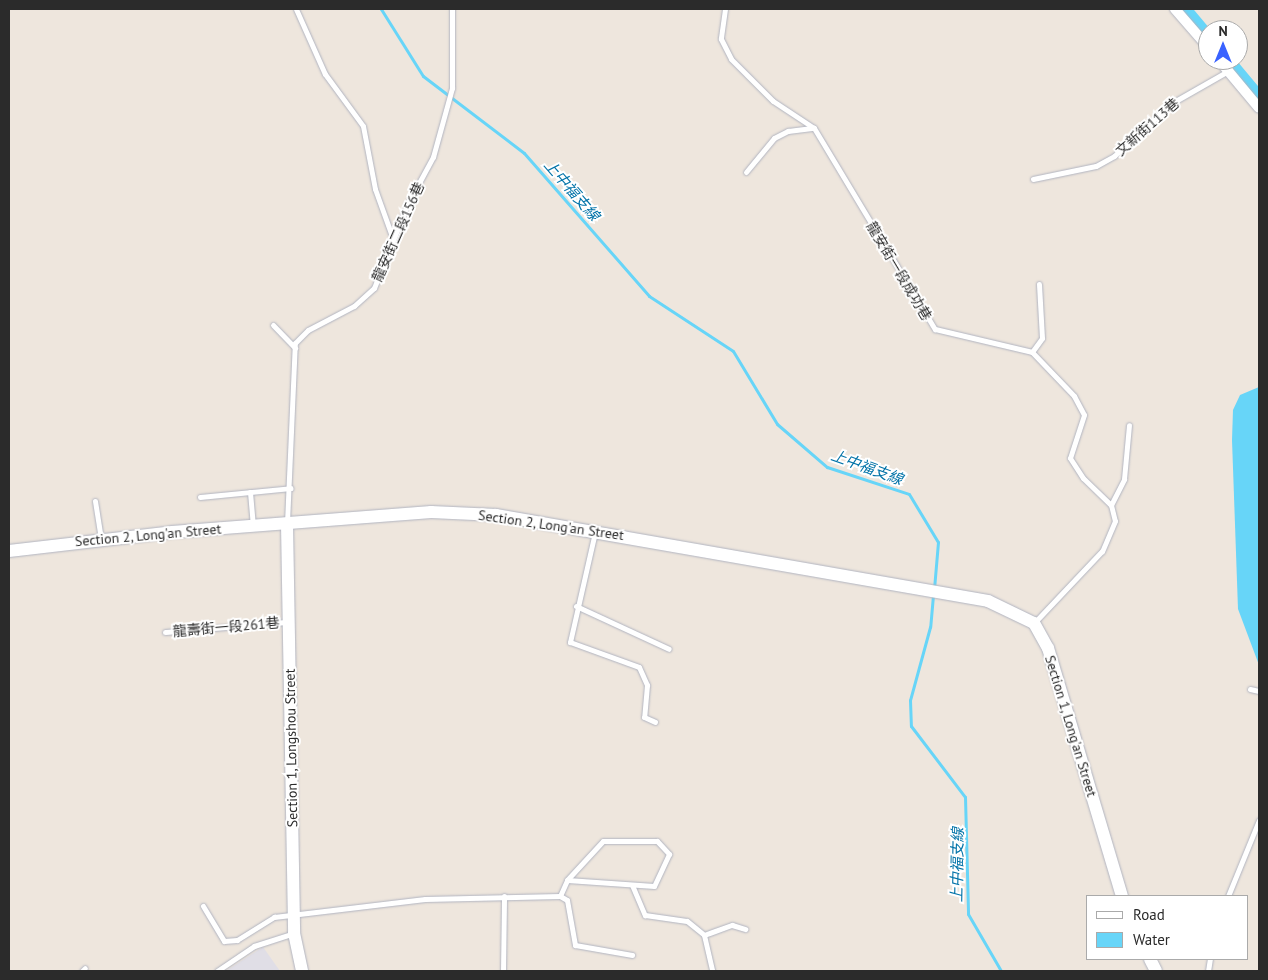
<!DOCTYPE html>
<meta charset="utf-8">
<style>
body{margin:0}
#map{position:relative;width:1268px;height:980px;overflow:hidden;background:#eee6dd;font-family:"PT Sans","Noto Sans TC",sans-serif}
div>[style]{position:absolute}
[style*='--x']{left:calc(var(--x)*1px);top:calc(var(--y)*1px);width:calc(var(--w)*1px);rotate:calc(var(--a)*1deg)}
.industrial>*{inset:0;background:#e0dee6}
.water>*{inset:0;background:#67d5f8}
.stream>*{height:3px;margin:-1.5px;padding:0 1.5px;transform-origin:1.5px;border-radius:1.5px;background:#67d5f8}
.canal>*{height:11px;margin:-5.5px;padding:0 5.5px;transform-origin:5.5px;border-radius:5.5px;background:#67d5f8}
.roads{filter:drop-shadow(0 0 1px #b1b4c0) drop-shadow(0 0 1px #b1b4c0)}
.service>*{height:5px;margin:-2.5px;padding:0 2.5px;transform-origin:2.5px;border-radius:2.5px;background:#fff}
.minor>*{height:10px;margin:-5px;padding:0 5px;transform-origin:5px;border-radius:5px;background:#fff}
.tertiary>*{height:12px;margin:-6px;padding:0 6px;transform-origin:6px;border-radius:6px;background:#fff}
span{translate:-50% -50%;white-space:nowrap;text-align:center;line-height:1.15;-webkit-text-stroke:4px #fff;paint-order:stroke}
.street-label{font-size:14px;color:#2b2b2b}
.water-label{font-size:15px;color:#0273a8;font-style:italic}
.frame{position:absolute;inset:0;border:10px solid #2b2b2b;pointer-events:none}
.legend{position:absolute;left:1086px;top:895px;width:162px;height:65px;box-sizing:border-box;background:#fff;border:1px solid #aaa;margin:0;padding:6px 9px;list-style:none;font-size:15px;color:#2b2b2b}
.legend li{display:flex;align-items:center;gap:10px;height:25px}
.legend b{width:25px;border:1px solid #aaa}
.north{position:absolute;left:1198px;top:20px;width:50px;height:50px;box-sizing:border-box;background:#fff;border:1px solid #aaa;border-radius:50%;rotate:0deg;font-size:14px;font-weight:700;line-height:20px;text-align:center;color:#2b2b2b}
.north::after{content:'';display:block;margin:auto;width:18px;height:22px;background:#3962ff;clip-path:polygon(50% 0,100% 100%,50% 72%,0 100%)}
</style>
<div id="map">
<div class="industrial">
<div style="clip-path:polygon(263px 947px,280px 971px,226px 971px)"></div>
</div>
<div class="water">
<div style="clip-path:polygon(1259px 387px,1259px 665px,1238px 609px,1232px 440px,1233px 410px,1240px 395px)"></div>
</div>
<div class="stream">
<div style="--x:381;--y:9;--w:79;--a:57.9"></div>
<div style="--x:423;--y:76;--w:127;--a:37.3"></div>
<div style="--x:524;--y:153;--w:190;--a:48.8"></div>
<div style="--x:649;--y:296;--w:100;--a:33.2"></div>
<div style="--x:733;--y:351;--w:85;--a:58.9"></div>
<div style="--x:777;--y:424;--w:66;--a:40.7"></div>
<div style="--x:827;--y:467;--w:86;--a:18.2"></div>
<div style="--x:909;--y:494;--w:56;--a:58.9"></div>
<div style="--x:938;--y:542;--w:47;--a:94.9"></div>
<div style="--x:933;--y:595;--w:32;--a:95"></div>
<div style="--x:930;--y:627;--w:76;--a:105.3"></div>
<div style="--x:910;--y:700;--w:26;--a:88"></div>
<div style="--x:911;--y:726;--w:89;--a:52.7"></div>
<div style="--x:965;--y:797;--w:117;--a:88.5"></div>
<div style="--x:968;--y:914;--w:66;--a:59.9"></div>
</div>
<div class="canal">
<div style="--x:1186;--y:9;--w:34;--a:50"></div>
<div style="--x:1229;--y:60;--w:47;--a:50.2"></div>
</div>
<div class="roads">
<div class="service">
<div style="--x:296;--y:9;--w:71;--a:66"></div>
<div style="--x:325;--y:74;--w:64;--a:53.8"></div>
<div style="--x:363;--y:126;--w:64;--a:79.2"></div>
<div style="--x:375;--y:189;--w:53;--a:70.2"></div>
<div style="--x:725;--y:9;--w:30;--a:98"></div>
<div style="--x:721;--y:39;--w:22;--a:63"></div>
<div style="--x:731;--y:59;--w:59;--a:45"></div>
<div style="--x:773;--y:101;--w:49;--a:33.4"></div>
<div style="--x:814;--y:128;--w:235;--a:59"></div>
<div style="--x:935;--y:329;--w:100;--a:13.3"></div>
<div style="--x:1032;--y:352;--w:61;--a:46.3"></div>
<div style="--x:1074;--y:396;--w:21;--a:62"></div>
<div style="--x:1084;--y:415;--w:45;--a:108"></div>
<div style="--x:1070;--y:458;--w:24;--a:57"></div>
<div style="--x:1083;--y:478;--w:39;--a:44"></div>
<div style="--x:1111;--y:505;--w:16;--a:76"></div>
<div style="--x:1115;--y:521;--w:33;--a:113"></div>
<div style="--x:1102;--y:551;--w:99;--a:133.4"></div>
<div style="--x:746;--y:172;--w:44;--a:-50.5"></div>
<div style="--x:774;--y:138;--w:16;--a:-27"></div>
<div style="--x:788;--y:131;--w:26;--a:-7"></div>
<div style="--x:1033;--y:179;--w:64;--a:-11.7"></div>
<div style="--x:1096;--y:166;--w:21;--a:-29"></div>
<div style="--x:1114;--y:156;--w:79;--a:-42.4"></div>
<div style="--x:1172;--y:103;--w:64;--a:-29.7"></div>
<div style="--x:273;--y:325;--w:32;--a:46"></div>
<div style="--x:1032;--y:352;--w:17;--a:-54"></div>
<div style="--x:1042;--y:338;--w:54;--a:-93.2"></div>
<div style="--x:250;--y:492;--w:34;--a:85"></div>
<div style="--x:200;--y:497;--w:91;--a:-5.6"></div>
<div style="--x:95;--y:501;--w:37;--a:81"></div>
<div style="--x:1111;--y:505;--w:29;--a:-63"></div>
<div style="--x:1124;--y:479;--w:54;--a:-84.7"></div>
<div style="--x:287;--y:523;--w:180;--a:-87.5"></div>
<div style="--x:295;--y:343;--w:18;--a:-45"></div>
<div style="--x:308;--y:330;--w:52;--a:-27.6"></div>
<div style="--x:354;--y:306;--w:27;--a:-42"></div>
<div style="--x:374;--y:288;--w:89;--a:-68.3"></div>
<div style="--x:407;--y:205;--w:55;--a:-61.6"></div>
<div style="--x:433;--y:157;--w:72;--a:-74.6"></div>
<div style="--x:452;--y:88;--w:79;--a:-90"></div>
<div style="--x:595;--y:532;--w:113;--a:102.8"></div>
<div style="--x:570;--y:642;--w:73;--a:19.9"></div>
<div style="--x:639;--y:667;--w:20;--a:66"></div>
<div style="--x:647;--y:685;--w:32;--a:95"></div>
<div style="--x:644;--y:717;--w:12;--a:24"></div>
<div style="--x:576;--y:606;--w:102;--a:24.8"></div>
<div style="--x:165;--y:632;--w:122;--a:-4.7"></div>
<div style="--x:1250;--y:689;--w:9;--a:13"></div>
<div style="--x:632;--y:885;--w:33;--a:67"></div>
<div style="--x:645;--y:915;--w:42;--a:8.1"></div>
<div style="--x:687;--y:921;--w:22;--a:39"></div>
<div style="--x:704;--y:935;--w:37;--a:77"></div>
<div style="--x:560;--y:896;--w:17;--a:-66"></div>
<div style="--x:567;--y:880;--w:53;--a:-47.3"></div>
<div style="--x:603;--y:841;--w:54;--a:0"></div>
<div style="--x:657;--y:841;--w:18;--a:47"></div>
<div style="--x:669;--y:854;--w:35;--a:115"></div>
<div style="--x:654;--y:886;--w:87;--a:-176.1"></div>
<div style="--x:1228;--y:896;--w:82;--a:-67.8"></div>
<div style="--x:203;--y:906;--w:41;--a:59"></div>
<div style="--x:224;--y:941;--w:13;--a:-4"></div>
<div style="--x:237;--y:940;--w:44;--a:-31.9"></div>
<div style="--x:274;--y:917;--w:152;--a:-6.8"></div>
<div style="--x:425;--y:899;--w:135;--a:-1.3"></div>
<div style="--x:560;--y:896;--w:8;--a:30"></div>
<div style="--x:567;--y:900;--w:46;--a:79.9"></div>
<div style="--x:575;--y:945;--w:58;--a:10"></div>
<div style="--x:704;--y:935;--w:30;--a:-20"></div>
<div style="--x:732;--y:925;--w:14;--a:17"></div>
<div style="--x:82;--y:971;--w:4;--a:-45"></div>
<div style="--x:217;--y:971;--w:45;--a:-34"></div>
<div style="--x:254;--y:946;--w:42;--a:-18"></div>
<div style="--x:503;--y:971;--w:75;--a:-89.2"></div>
<div style="--x:1208;--y:971;--w:12;--a:-81"></div>
</div>
<div class="minor">
<div style="--x:1175;--y:9;--w:50;--a:49"></div>
<div style="--x:1219;--y:60;--w:62;--a:50.2"></div>
</div>
<div class="tertiary">
<div style="--x:287;--y:524;--w:409;--a:89"></div>
<div style="--x:294;--y:933;--w:39;--a:78"></div>
<div style="--x:9;--y:551;--w:164;--a:-6.6"></div>
<div style="--x:172;--y:532;--w:260;--a:-4.4"></div>
<div style="--x:431;--y:512;--w:65;--a:2.6"></div>
<div style="--x:496;--y:515;--w:499;--a:9.9"></div>
<div style="--x:988;--y:601;--w:51;--a:25.6"></div>
<div style="--x:1034;--y:623;--w:29;--a:61"></div>
<div style="--x:1048;--y:648;--w:259;--a:73.4"></div>
<div style="--x:1150;--y:959;--w:13;--a:63"></div>
</div>
</div>
<div class="street-label">
<span style="left:1147px;top:127px;rotate:-41deg">文新街113巷</span>
<span style="left:398px;top:232px;rotate:-66deg">龍安街二段156巷</span>
<span style="left:899px;top:271px;rotate:59deg">龍安街一段成功巷</span>
<span style="left:551px;top:525px;rotate:8deg">Section 2, Long'an Street</span>
<span style="left:148px;top:535px;rotate:-5deg">Section 2, Long'an Street</span>
<span style="left:226px;top:627px;rotate:-5deg">龍壽街一段261巷</span>
<span style="left:1071px;top:726px;rotate:73deg">Section 1, Long'an Street</span>
<span style="left:291px;top:748px;rotate:-91deg">Section 1, Longshou Street</span>
</div>
<div class="water-label">
<span style="left:572px;top:190px;rotate:49deg">上中福支線</span>
<span style="left:867px;top:467px;rotate:20deg">上中福支線</span>
<span style="left:957px;top:865px;rotate:-89deg">上中福支線</span>
</div>
<div class="frame"></div>
<ul class="legend">
<li><b style="height:6px;background:#fff"></b>Road</li>
<li><b style="height:14px;background:#67d5f8"></b>Water</li>
</ul>
<div class="north">N</div>
</div>
